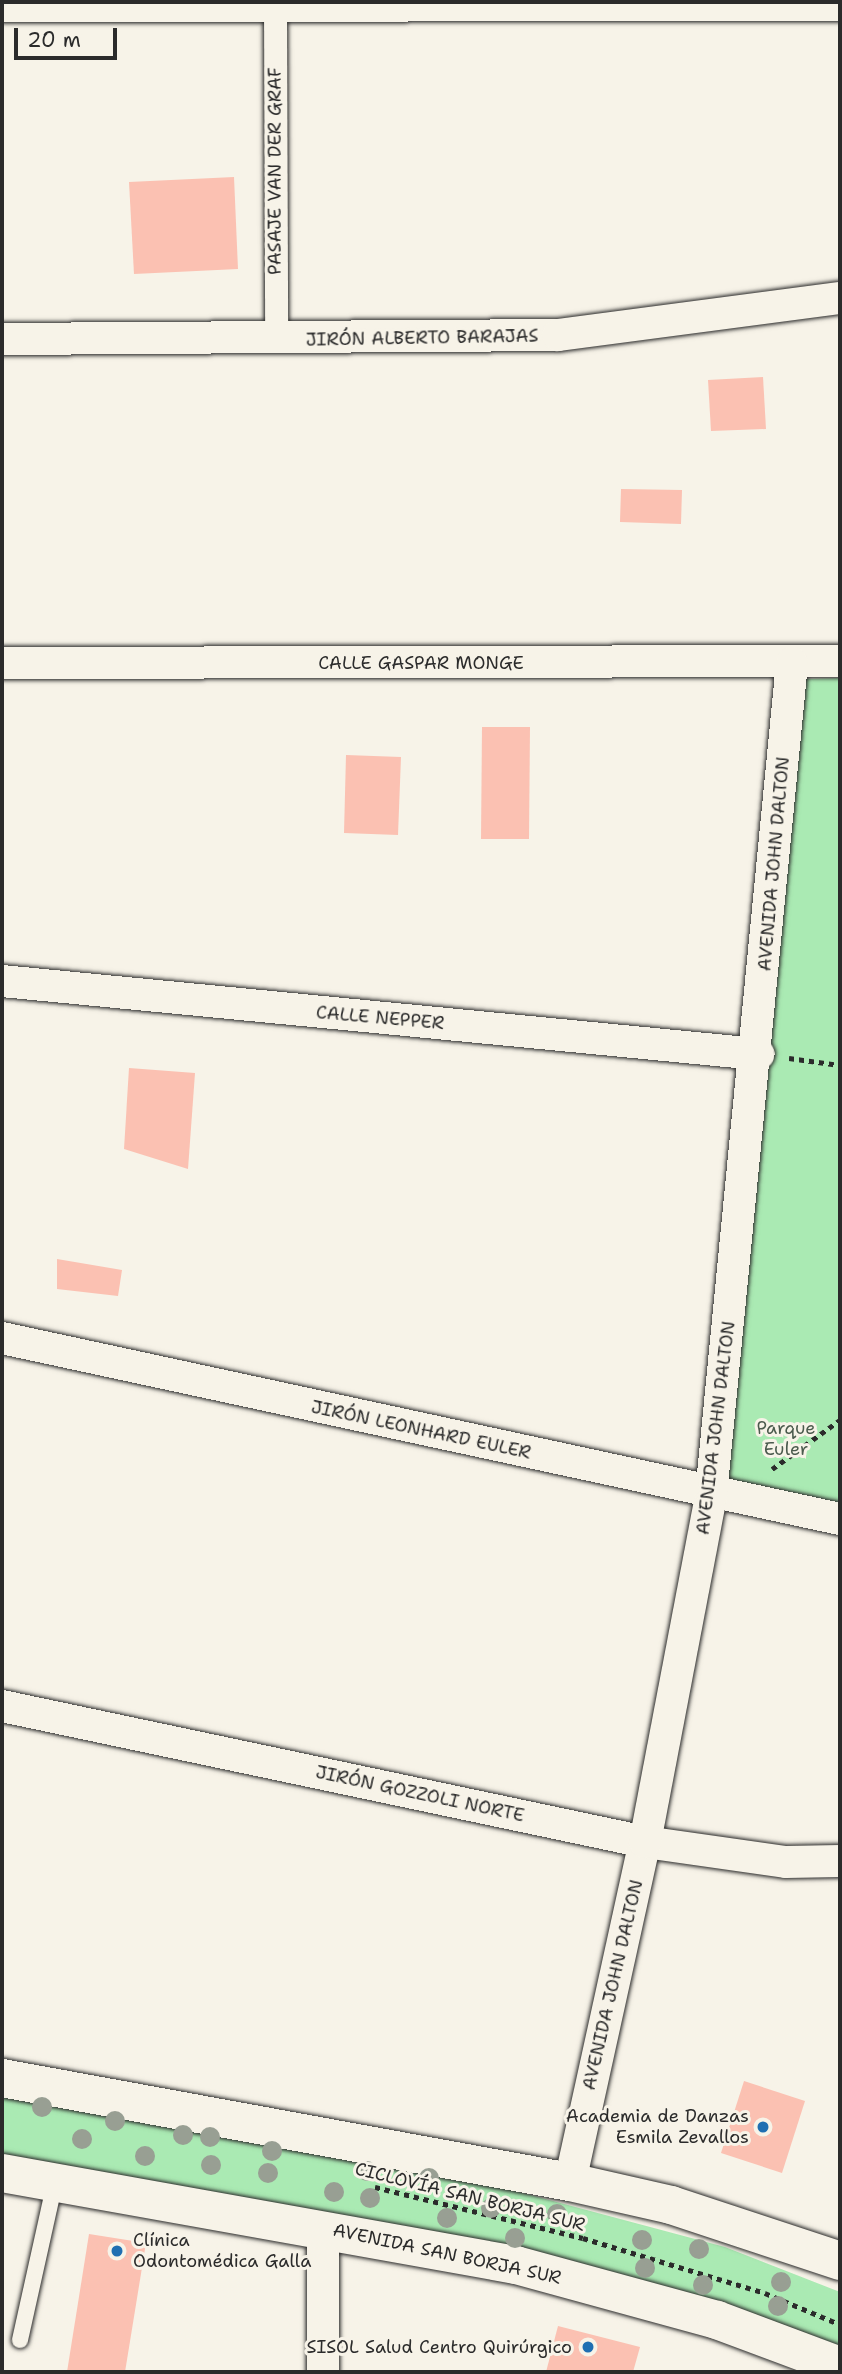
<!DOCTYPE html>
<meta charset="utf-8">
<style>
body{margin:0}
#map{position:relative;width:842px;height:2374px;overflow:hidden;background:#f7f3e8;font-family:"Shantell Sans",sans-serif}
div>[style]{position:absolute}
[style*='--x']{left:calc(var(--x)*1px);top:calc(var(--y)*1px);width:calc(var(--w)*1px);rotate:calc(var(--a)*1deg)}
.green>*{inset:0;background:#aaeab3}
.building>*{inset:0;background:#fbc1b2}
.path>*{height:4.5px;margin-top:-2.25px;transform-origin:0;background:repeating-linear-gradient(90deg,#2b2b2b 0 5px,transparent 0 10px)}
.roads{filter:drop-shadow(0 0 2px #2b2b2b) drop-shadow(0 0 2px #2b2b2b)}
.service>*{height:16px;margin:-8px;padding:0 8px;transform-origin:8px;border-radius:8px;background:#f7f3e8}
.pedestrian>*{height:23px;margin:-11.5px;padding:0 11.5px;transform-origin:11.5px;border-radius:11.5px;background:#f7f3e8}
.minor>*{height:32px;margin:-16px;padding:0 16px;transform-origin:16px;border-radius:16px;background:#f7f3e8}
.secondary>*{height:38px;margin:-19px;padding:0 19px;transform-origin:19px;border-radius:19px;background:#f7f3e8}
.trees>*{width:20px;height:20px;margin:-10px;border-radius:50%;background:#989f93}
.dots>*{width:19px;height:19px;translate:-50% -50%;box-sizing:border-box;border:4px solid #f7f3e8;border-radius:50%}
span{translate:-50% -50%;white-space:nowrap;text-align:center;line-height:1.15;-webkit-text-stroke:6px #f7f3e8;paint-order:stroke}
.street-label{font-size:18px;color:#2b2b2b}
.park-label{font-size:18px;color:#4b5b4d}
.poi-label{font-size:18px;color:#2b2b2b}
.right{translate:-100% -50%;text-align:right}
.left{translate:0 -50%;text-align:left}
.frame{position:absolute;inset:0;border:4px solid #2b2b2b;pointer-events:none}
.scale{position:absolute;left:14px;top:28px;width:103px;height:32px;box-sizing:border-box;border:4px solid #2b2b2b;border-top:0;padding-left:9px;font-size:21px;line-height:24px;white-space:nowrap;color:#2b2b2b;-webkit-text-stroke:5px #f7f3e8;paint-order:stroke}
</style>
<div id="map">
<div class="green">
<div style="clip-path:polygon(840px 678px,840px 1510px,726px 1487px,805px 679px)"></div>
<div style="clip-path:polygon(2px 2093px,433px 2169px,725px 2247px,840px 2292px,840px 2349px,482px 2242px,2px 2154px)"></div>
</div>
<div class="building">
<div style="clip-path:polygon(234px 177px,238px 269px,134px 274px,129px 182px)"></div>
<div style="clip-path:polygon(763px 377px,766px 429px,711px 431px,708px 380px)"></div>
<div style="clip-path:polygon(621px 489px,682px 490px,681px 524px,620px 522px)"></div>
<div style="clip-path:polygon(482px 727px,530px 727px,529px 839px,481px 839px)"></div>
<div style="clip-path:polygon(346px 755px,401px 757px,398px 835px,344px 833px)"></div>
<div style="clip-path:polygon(129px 1068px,195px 1073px,188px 1169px,124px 1149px)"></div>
<div style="clip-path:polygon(57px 1259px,122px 1270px,118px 1296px,57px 1289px)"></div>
<div style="clip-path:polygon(744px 2081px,805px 2101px,782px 2173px,721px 2153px)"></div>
<div style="clip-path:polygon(89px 2234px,146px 2243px,125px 2372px,67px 2372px)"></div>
<div style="clip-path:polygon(558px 2326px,640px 2347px,633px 2372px,546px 2372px)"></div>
</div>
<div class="path">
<div style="--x:789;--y:1058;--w:51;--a:7.8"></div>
<div style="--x:772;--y:1469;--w:84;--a:-35.8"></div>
<div style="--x:375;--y:2187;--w:214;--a:13.8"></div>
<div style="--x:583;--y:2238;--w:190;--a:16.8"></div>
<div style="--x:765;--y:2293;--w:80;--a:22.7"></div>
</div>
<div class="roads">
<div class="service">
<div style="--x:20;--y:2340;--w:162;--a:-77.5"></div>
</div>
<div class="pedestrian">
<div style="--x:275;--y:2;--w:339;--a:89.8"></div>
</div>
<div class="minor">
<div style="--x:2;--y:6;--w:838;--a:-0.07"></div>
<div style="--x:2;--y:339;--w:556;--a:-0.41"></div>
<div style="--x:558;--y:335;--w:284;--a:-7.5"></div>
<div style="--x:2;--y:663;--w:838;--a:-0.14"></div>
<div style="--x:2;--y:981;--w:760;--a:5.52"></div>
<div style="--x:2;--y:1338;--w:857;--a:12.19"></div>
<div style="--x:2;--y:1706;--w:657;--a:11.94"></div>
<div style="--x:645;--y:1842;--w:142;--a:8.1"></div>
<div style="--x:786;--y:1862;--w:54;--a:-1.1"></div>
<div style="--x:570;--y:2182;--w:348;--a:-77.6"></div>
<div style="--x:645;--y:1842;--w:353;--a:-79.2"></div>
<div style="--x:711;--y:1495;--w:836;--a:-84.44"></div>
<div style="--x:323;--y:2229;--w:143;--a:90"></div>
</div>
<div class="secondary">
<div style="--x:2;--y:2078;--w:577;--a:10.38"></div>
<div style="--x:570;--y:2182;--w:104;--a:12.8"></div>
<div style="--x:671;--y:2205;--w:178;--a:18.3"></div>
<div style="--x:2;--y:2173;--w:522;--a:10.15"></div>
<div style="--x:516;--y:2265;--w:208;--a:15.3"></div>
<div style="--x:717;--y:2320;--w:131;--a:20.5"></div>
</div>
</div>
<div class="trees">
<div style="left:42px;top:2107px"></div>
<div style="left:115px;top:2121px"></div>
<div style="left:183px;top:2135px"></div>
<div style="left:210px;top:2137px"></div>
<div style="left:82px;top:2139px"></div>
<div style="left:272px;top:2151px"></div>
<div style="left:145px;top:2156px"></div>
<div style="left:211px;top:2165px"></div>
<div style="left:367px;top:2171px"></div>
<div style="left:268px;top:2173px"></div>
<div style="left:429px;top:2178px"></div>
<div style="left:334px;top:2192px"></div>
<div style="left:370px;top:2198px"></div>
<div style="left:491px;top:2208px"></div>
<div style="left:557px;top:2214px"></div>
<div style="left:447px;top:2218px"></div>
<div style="left:515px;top:2238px"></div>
<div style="left:642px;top:2240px"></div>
<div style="left:699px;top:2249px"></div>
<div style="left:645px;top:2268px"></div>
<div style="left:781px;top:2282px"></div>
<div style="left:703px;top:2285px"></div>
<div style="left:778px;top:2306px"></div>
</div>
<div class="dots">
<div style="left:763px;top:2127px;background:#1f6fb2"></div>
<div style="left:117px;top:2251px;background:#1f6fb2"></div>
<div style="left:588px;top:2347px;background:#1f6fb2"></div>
</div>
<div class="street-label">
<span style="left:275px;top:171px;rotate:-90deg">PASAJE VAN DER GRAF</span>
<span style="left:422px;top:338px;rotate:-1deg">JIRÓN ALBERTO BARAJAS</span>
<span style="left:421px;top:663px">CALLE GASPAR MONGE</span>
<span style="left:774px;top:864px;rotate:-85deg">AVENIDA JOHN DALTON</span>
<span style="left:380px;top:1018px;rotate:5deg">CALLE NEPPER</span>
<span style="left:716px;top:1428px;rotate:-83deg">AVENIDA JOHN DALTON</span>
<span style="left:421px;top:1430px;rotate:12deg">JIRÓN LEONHARD EULER</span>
<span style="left:420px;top:1794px;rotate:12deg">JIRÓN GOZZOLI NORTE</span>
<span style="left:613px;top:1985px;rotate:-77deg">AVENIDA JOHN DALTON</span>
<span style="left:470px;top:2197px;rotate:14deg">CICLOVÍA SAN BORJA SUR</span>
<span style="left:447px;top:2254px;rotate:12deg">AVENIDA SAN BORJA SUR</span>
</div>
<div class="park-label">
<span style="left:786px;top:1439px">Parque<br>Euler</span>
</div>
<div class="poi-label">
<span class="right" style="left:749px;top:2127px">Academia de Danzas<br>Esmila Zevallos</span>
<span class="left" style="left:133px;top:2251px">Clínica<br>Odontomédica Galla</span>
<span class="right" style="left:572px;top:2347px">SISOL Salud Centro Quirúrgico</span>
</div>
<div class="frame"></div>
<div class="scale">20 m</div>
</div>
